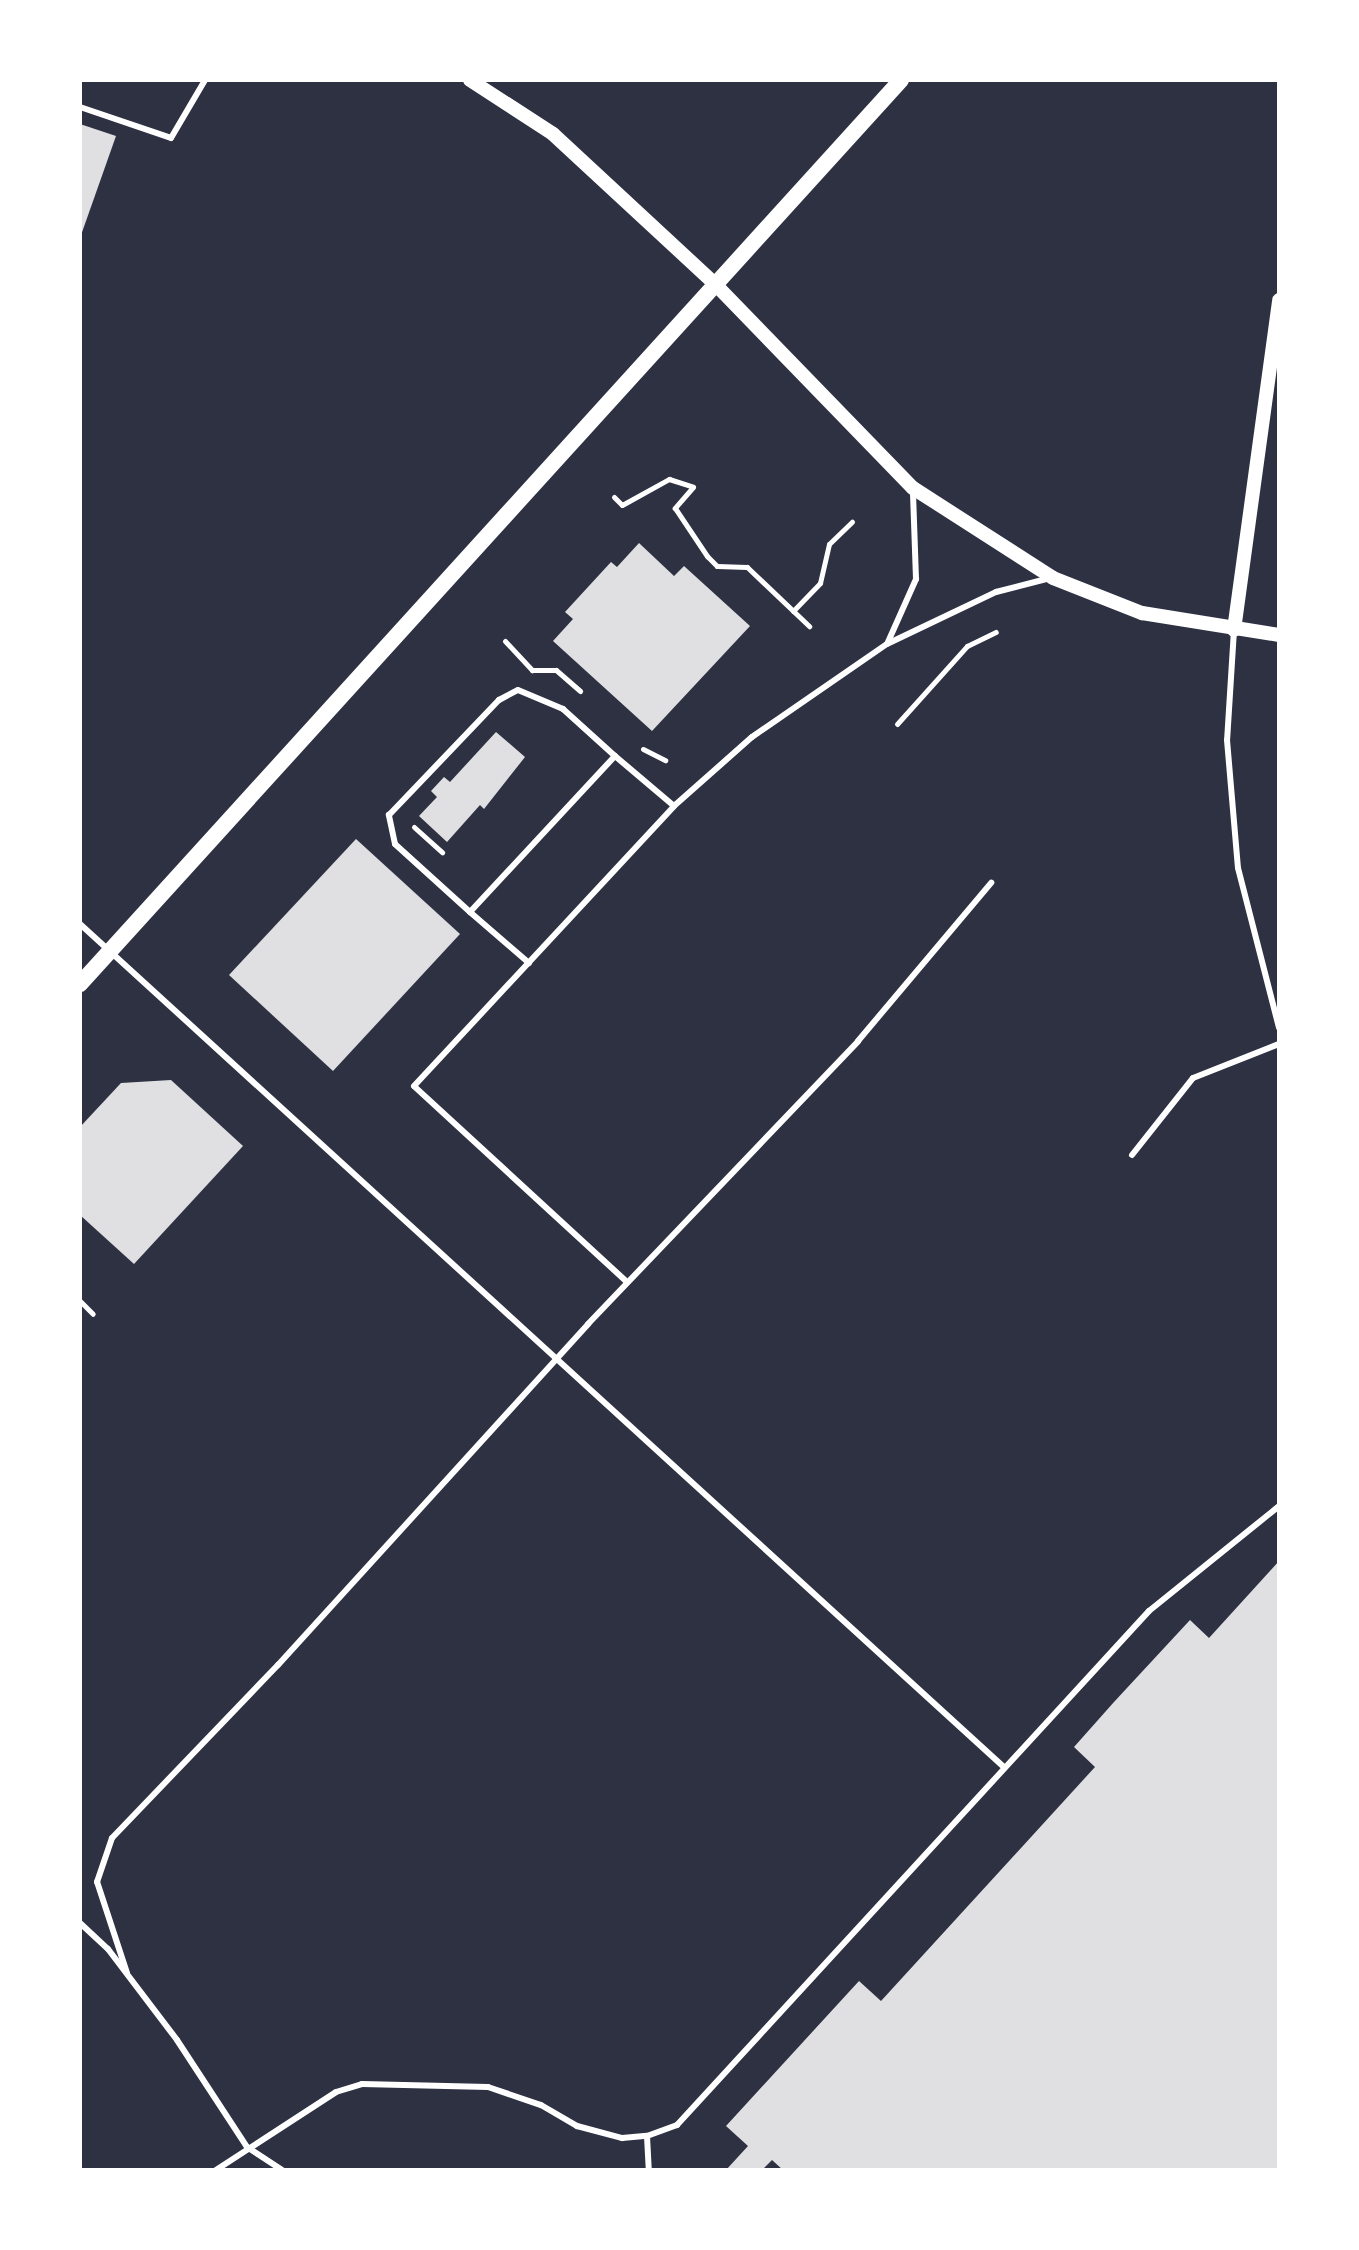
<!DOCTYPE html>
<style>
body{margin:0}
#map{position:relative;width:1359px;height:2250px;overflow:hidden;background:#2d3142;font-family:Raleway,sans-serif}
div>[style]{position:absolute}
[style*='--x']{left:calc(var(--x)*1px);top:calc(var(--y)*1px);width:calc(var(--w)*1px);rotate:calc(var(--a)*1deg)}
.building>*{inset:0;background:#e0e0e3}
.path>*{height:5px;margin:-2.5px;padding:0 2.5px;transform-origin:2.5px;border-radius:2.5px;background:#fff}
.service>*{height:6px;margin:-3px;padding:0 3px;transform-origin:3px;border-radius:3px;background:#fff}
.tertiary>*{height:14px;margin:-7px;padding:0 7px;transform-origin:7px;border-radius:7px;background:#fff}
.secondary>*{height:16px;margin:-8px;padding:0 8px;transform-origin:8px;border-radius:8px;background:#fff}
span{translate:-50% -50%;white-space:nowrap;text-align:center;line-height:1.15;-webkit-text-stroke:7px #fff;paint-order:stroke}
.frame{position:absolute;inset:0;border:82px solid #fff;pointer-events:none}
</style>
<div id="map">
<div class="building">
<div style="clip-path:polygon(80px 124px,116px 136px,80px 238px)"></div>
<div style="clip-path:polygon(639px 543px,674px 576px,684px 566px,750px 626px,652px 731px,553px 641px,573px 619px,565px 612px,611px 562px,617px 567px)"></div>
<div style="clip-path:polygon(496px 732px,525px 757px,484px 809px,480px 805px,447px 842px,419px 816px,437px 797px,431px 791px,444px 777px,450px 782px)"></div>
<div style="clip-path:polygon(356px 839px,460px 934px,333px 1071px,229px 975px)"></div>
<div style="clip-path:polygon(171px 1080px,243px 1146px,134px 1264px,80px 1215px,80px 1127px,121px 1083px)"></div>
<div style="clip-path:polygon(1279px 1561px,1279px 2170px,783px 2170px,772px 2160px,762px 2170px,726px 2170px,748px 2146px,726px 2126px,859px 1981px,881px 2001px,1095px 1767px,1074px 1747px,1114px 1702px,1190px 1620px,1209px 1638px)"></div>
</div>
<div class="path">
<div style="--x:614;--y:497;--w:11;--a:45"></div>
<div style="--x:622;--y:505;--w:54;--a:-29"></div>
<div style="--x:669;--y:479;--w:25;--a:18"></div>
<div style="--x:693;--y:487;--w:28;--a:131"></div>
<div style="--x:675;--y:508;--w:58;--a:56.3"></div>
<div style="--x:707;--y:556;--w:14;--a:45"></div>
<div style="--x:717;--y:566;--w:30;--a:2"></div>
<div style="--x:747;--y:567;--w:86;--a:43.6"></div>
<div style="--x:793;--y:611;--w:39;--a:-46"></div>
<div style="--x:820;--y:583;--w:40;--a:-77"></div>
<div style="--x:829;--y:544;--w:32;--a:-44"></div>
<div style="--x:505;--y:641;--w:40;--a:47"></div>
<div style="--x:532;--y:670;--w:24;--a:0"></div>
<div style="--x:556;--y:670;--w:32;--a:41"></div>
<div style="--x:897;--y:724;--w:105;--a:-48.1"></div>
<div style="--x:967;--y:646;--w:32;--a:-26"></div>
<div style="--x:643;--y:749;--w:25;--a:27"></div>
<div style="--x:414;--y:827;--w:38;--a:42"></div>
<div style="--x:80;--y:1301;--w:18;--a:45"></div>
</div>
<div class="service">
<div style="--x:80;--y:107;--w:96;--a:18.8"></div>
<div style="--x:171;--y:138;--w:67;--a:-59.6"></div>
<div style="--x:1234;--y:630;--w:110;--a:93.6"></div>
<div style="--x:1227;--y:740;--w:128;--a:85.1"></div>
<div style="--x:1238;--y:868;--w:165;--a:75.6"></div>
<div style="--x:888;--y:642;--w:69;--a:-66"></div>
<div style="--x:916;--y:579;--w:87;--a:-92"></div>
<div style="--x:470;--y:912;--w:101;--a:-137.8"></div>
<div style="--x:395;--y:844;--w:30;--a:-102"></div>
<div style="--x:389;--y:815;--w:159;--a:-46.3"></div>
<div style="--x:499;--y:700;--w:21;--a:-28"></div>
<div style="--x:518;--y:690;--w:49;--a:22.9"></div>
<div style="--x:563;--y:709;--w:70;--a:42.1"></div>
<div style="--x:80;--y:924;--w:1251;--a:42.38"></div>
<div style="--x:529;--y:963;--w:78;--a:-139.2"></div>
<div style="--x:470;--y:912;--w:213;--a:-47.1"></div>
<div style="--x:615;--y:756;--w:77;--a:40.3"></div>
<div style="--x:1132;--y:1155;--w:98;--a:-51.6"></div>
<div style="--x:1193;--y:1078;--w:92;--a:-21.6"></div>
<div style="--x:627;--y:1282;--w:289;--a:-137.4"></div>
<div style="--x:414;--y:1086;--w:382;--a:-47.1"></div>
<div style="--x:674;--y:806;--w:104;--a:-41.5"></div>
<div style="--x:752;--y:737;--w:164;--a:-34.6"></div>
<div style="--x:887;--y:644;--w:121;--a:-25.5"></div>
<div style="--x:996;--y:592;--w:56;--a:-14.5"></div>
<div style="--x:80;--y:1923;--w:38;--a:43"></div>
<div style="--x:108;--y:1949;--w:114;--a:52.8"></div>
<div style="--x:177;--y:2040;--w:128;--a:56.8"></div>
<div style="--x:247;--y:2147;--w:42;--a:33.3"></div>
<div style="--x:127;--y:1973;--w:96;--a:-108.2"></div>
<div style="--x:97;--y:1882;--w:46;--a:-71.2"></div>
<div style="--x:112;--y:1838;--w:240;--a:-46.2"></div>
<div style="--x:278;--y:1665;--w:461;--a:-47.7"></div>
<div style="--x:588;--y:1324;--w:391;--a:-46.3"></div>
<div style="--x:858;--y:1041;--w:207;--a:-49.9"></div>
<div style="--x:647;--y:2136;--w:34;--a:87"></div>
<div style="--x:216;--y:2170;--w:143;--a:-33"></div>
<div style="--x:336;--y:2092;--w:27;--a:-17"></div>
<div style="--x:362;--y:2084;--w:126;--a:1.4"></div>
<div style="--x:488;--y:2087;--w:56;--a:18.8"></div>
<div style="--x:541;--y:2105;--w:42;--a:30.3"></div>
<div style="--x:577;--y:2126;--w:47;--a:14.9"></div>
<div style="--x:622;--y:2138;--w:25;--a:-5"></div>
<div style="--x:647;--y:2136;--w:32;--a:-20"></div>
<div style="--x:677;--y:2125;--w:698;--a:-47.44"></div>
<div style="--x:1149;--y:1611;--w:167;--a:-38.9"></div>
</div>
<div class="tertiary">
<div style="--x:470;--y:80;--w:99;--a:33"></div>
<div style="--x:553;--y:134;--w:222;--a:42.8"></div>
<div style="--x:716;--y:285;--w:283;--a:45.9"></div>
<div style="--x:913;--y:488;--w:166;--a:32.7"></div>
<div style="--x:1053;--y:578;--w:96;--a:21.5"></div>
<div style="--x:1142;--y:613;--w:139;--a:9.1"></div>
<div style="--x:1234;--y:630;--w:333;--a:-82.2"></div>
</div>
<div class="secondary">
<div style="--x:80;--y:984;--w:1221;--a:-47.75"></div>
</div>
<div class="frame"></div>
</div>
